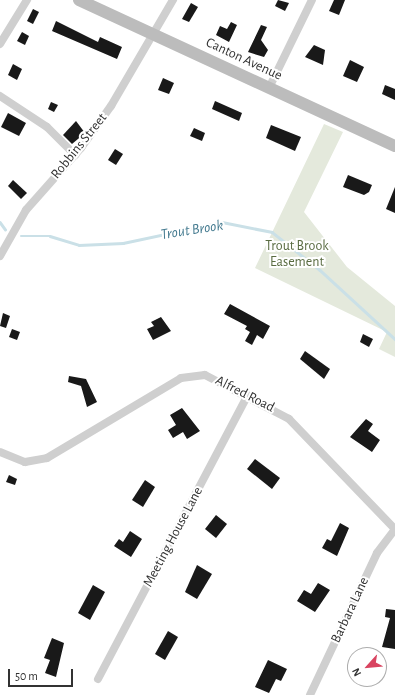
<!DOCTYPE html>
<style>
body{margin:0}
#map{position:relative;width:395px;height:695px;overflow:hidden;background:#fff;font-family:"Alegreya Sans",sans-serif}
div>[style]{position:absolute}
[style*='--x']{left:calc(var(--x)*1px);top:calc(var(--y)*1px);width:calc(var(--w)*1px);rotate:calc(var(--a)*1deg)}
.green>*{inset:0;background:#e4e9dc}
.stream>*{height:2.5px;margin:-1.25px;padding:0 1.25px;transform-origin:1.25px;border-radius:1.25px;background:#cae0e7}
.building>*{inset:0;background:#191919}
.minor>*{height:8px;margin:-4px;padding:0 4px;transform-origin:4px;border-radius:4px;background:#cfcfcf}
.secondary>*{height:12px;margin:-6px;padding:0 6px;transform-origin:6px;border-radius:6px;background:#bcbcbc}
span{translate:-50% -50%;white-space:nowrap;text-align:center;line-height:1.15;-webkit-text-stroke:4px #fff;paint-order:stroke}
.street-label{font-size:14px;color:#323232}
.park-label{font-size:14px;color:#5a6c42}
.water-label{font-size:15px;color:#457b90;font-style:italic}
.north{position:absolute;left:347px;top:647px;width:40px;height:40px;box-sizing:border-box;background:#fff;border:1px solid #adadad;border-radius:50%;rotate:243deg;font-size:11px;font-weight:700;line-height:16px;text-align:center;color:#323232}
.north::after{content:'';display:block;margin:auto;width:14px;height:18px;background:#d94460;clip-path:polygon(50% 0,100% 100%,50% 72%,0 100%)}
.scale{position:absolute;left:8px;top:669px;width:65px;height:18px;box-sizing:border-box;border:2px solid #323232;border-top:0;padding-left:5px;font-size:12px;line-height:14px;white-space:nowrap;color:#323232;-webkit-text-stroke:3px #fff;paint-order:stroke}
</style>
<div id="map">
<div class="green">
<div style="clip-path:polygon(324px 124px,343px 132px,304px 212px,347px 267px,395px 306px,395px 357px,379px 349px,387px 332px,255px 268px)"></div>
</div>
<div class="stream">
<div style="--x:0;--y:222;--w:9;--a:54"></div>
<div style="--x:21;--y:236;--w:29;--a:0"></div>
<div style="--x:50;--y:236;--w:30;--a:17"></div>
<div style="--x:79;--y:245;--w:44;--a:-2.6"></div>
<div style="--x:123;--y:243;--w:101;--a:-12"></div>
<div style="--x:222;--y:222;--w:51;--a:11.3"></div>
<div style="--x:272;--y:232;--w:61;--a:38.4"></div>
<div style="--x:320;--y:270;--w:102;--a:42.6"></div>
</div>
<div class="building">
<div style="clip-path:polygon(278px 0,289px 3px,285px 11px,275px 6px)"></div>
<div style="clip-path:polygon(334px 0,345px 0,339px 15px,329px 11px)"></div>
<div style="clip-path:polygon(191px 3px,198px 7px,189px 22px,182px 19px)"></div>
<div style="clip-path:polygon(33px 9px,39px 12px,33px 24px,27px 21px)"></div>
<div style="clip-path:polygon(56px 21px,98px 42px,100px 37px,122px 47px,117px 59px,52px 31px)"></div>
<div style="clip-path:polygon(231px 22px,237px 25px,229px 42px,216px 35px,220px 26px,227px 29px)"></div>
<div style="clip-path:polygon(261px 25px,267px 27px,261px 40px,268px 50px,264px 57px,248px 52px)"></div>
<div style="clip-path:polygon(22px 32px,29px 36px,25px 45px,17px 41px)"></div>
<div style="clip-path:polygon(314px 45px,325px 50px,323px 65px,305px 57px)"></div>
<div style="clip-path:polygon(350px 60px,364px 67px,357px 82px,343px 76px)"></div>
<div style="clip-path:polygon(13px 64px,22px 69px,17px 80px,8px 75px)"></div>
<div style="clip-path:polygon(163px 78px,174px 83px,169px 94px,158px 90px)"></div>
<div style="clip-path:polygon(385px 85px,395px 89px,395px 100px,382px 94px)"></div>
<div style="clip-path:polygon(215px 101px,242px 113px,239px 121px,212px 109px)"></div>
<div style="clip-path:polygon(51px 102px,58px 105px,54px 112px,48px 109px)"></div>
<div style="clip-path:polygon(8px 113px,26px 123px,19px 136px,1px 127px)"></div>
<div style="clip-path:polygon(76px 121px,85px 133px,72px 144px,63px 135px)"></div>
<div style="clip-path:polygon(271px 125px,301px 137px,295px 151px,266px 138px)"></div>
<div style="clip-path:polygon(194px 128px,205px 133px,202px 141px,190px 136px)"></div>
<div style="clip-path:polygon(115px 149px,123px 154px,116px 165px,108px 160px)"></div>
<div style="clip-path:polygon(348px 175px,372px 185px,369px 192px,364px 195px,343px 187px)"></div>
<div style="clip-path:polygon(13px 180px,27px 193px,21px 199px,8px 186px)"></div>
<div style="clip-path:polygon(395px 187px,395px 213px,386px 209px)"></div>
<div style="clip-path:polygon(230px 304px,270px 326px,263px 339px,257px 335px,252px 345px,245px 341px,250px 332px,245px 329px,247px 326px,224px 314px)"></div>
<div style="clip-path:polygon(3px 313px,10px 316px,6px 328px,0 326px)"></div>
<div style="clip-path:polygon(161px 317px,171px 331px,153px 340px,147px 329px,154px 326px,151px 322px)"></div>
<div style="clip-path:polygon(12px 329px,20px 332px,17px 340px,9px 337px)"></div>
<div style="clip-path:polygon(363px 334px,373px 339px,369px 347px,360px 342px)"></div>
<div style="clip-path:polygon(305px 351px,330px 369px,324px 379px,300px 359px)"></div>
<div style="clip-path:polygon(69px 376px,86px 379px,97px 402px,87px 407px,81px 386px,68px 382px)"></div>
<div style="clip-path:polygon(182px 408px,200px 431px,187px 439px,183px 432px,173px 438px,168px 430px,176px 425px,170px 415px)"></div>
<div style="clip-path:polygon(366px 419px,373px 424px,368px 431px,380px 440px,372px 452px,350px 437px)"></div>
<div style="clip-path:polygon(255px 459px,280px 478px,272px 489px,247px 469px)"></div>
<div style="clip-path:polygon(9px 475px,17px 479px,15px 485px,6px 482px)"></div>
<div style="clip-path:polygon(145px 480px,155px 487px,143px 507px,132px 500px)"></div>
<div style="clip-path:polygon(216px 515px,227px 524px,216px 538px,205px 529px)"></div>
<div style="clip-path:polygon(340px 523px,349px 528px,337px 556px,322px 548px,327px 539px,331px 541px)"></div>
<div style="clip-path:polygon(130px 531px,142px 539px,131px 557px,114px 546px,119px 539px,123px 542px)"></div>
<div style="clip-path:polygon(197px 565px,212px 574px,197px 599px,185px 592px)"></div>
<div style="clip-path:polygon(318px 583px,330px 590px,315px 612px,297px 601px,304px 590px,311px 594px)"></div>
<div style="clip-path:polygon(93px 585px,105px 592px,90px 620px,78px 613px)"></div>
<div style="clip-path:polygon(386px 609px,395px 610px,395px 649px,382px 647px,390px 618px,385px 617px)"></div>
<div style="clip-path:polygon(168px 631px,178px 637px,165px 660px,155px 654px)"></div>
<div style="clip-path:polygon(52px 638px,64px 643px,56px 677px,45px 673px,50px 660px,44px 658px)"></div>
<div style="clip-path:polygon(268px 660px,287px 669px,281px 681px,276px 679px,269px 693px,255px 687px)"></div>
</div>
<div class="minor">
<div style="--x:0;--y:44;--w:52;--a:-58.5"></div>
<div style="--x:269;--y:88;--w:98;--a:-64"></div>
<div style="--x:0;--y:96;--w:56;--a:33.4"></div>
<div style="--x:47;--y:127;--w:40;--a:45"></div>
<div style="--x:0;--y:256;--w:53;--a:-60.5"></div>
<div style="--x:26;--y:210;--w:83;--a:-48.4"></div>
<div style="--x:81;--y:148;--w:52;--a:-54.5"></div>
<div style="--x:111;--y:106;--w:123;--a:-59.7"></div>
<div style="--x:0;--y:452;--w:27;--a:22"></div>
<div style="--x:25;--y:462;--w:22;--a:-10"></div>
<div style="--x:47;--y:458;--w:156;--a:-30.8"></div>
<div style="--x:181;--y:378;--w:24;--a:-7"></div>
<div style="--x:205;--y:375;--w:95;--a:27.6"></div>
<div style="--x:289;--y:419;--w:153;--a:46.1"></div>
<div style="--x:98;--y:679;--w:321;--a:-62.2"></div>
<div style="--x:310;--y:695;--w:157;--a:-64.7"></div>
<div style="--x:377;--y:553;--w:30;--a:-53"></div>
</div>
<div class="secondary">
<div style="--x:79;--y:0;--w:348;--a:24.8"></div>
</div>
<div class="street-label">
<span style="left:244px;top:59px;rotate:25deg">Canton Avenue</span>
<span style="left:79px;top:146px;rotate:-51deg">Robbins Street</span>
<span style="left:245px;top:394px;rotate:27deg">Alfred Road</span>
<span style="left:173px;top:537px;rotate:-62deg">Meeting House Lane</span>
<span style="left:350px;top:610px;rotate:-65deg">Barbara Lane</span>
</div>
<div class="park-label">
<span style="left:297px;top:254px">Trout Brook<br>Easement</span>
</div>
<div class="water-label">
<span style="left:192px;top:230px;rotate:-9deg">Trout Brook</span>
</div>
<div class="north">N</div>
<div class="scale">50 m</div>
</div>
